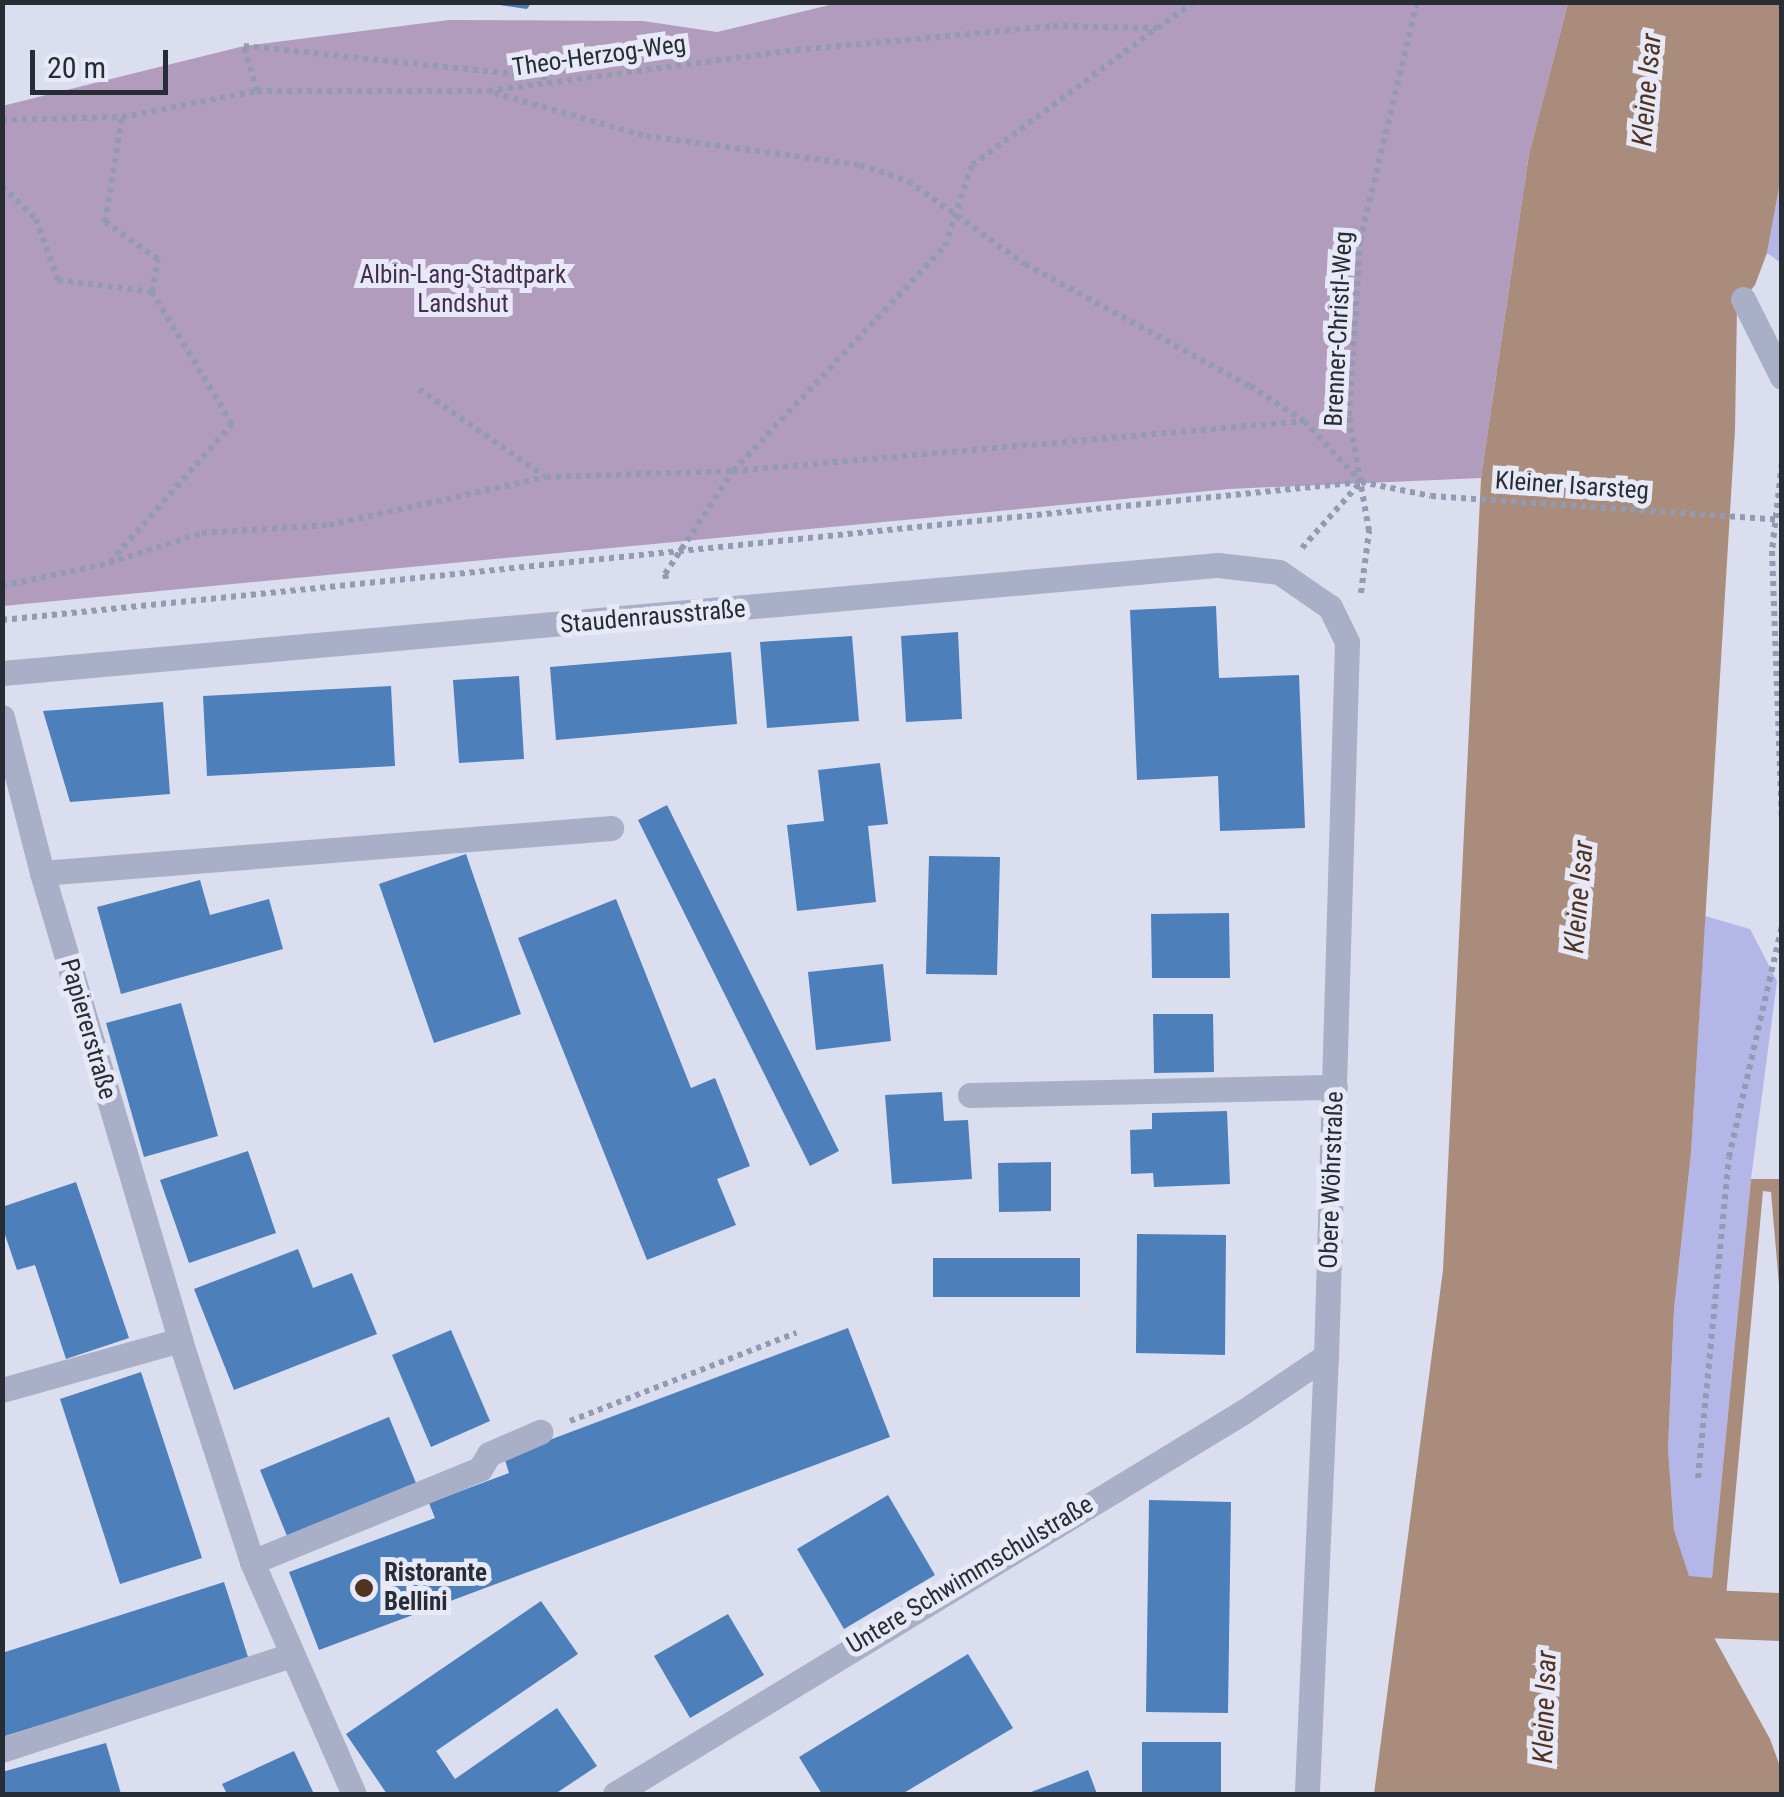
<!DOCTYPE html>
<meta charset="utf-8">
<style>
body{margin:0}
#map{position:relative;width:1784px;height:1797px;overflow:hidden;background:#dbdeef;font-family:"Roboto Condensed",sans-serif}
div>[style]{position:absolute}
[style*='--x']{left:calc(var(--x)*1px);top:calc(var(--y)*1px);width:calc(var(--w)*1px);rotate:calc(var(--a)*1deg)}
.green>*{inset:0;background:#b19cbd}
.sand>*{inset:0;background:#b4b6e8}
.water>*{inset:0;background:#aa8c7c}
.canal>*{height:48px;margin:-24px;padding:0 24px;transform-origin:24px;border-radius:24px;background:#aa8c7c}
.building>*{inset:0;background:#4d7fbb}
.path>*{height:6px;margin-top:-3px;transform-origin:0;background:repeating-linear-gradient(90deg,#929bb2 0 5px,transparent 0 10px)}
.minor>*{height:25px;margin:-12.5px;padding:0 12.5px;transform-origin:12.5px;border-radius:12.5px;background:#a8afc6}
.path-bridge>*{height:6px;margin-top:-3px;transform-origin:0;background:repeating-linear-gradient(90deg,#929bb2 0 5px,transparent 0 10px)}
.dots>*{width:28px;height:28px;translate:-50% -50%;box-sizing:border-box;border:5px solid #e7e9f7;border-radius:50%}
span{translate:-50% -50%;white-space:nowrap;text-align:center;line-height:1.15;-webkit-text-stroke:10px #e7e9f7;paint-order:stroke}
.street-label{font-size:25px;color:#282c34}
.park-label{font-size:25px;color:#452d50}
.poi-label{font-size:25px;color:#282c34;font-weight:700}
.left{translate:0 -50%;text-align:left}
.water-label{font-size:28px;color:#513321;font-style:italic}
.frame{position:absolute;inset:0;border:5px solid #282c34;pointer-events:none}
.scale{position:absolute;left:30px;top:50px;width:138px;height:45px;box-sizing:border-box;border:5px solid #282c34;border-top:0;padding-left:12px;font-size:30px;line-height:35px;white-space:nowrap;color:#282c34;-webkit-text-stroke:8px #e7e9f7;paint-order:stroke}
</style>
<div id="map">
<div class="green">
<div style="clip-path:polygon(842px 2px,1568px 3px,1529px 154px,1481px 478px,1229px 489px,3px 606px,2px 106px,244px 46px,449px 20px,643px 21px,717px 32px)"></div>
</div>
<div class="sand">
<div style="clip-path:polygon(1781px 177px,1781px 263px,1767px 253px)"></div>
<div style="clip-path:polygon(1705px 916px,1750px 929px,1777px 981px,1751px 1179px,1712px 1578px,1689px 1577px,1674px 1530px,1668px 1449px,1674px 1311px,1691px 1153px)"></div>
</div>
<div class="water">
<div style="clip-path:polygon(1568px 3px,1781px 3px,1781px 177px,1767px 253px,1755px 285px,1737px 307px,1735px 430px,1691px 1153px,1674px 1310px,1668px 1449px,1674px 1530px,1689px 1576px,1712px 1578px,1751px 1179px,1781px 1179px,1781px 1308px,1771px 1192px,1763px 1191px,1726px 1597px,1709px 1597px,1716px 1607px,1707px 1614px,1706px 1623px,1770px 1739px,1781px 1769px,1781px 1794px,1374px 1794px,1443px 1270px,1481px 478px,1529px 154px)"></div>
</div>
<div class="canal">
<div style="--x:1707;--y:1614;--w:75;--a:2.3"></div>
</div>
<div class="building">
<div style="clip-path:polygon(478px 2px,532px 2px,527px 9px)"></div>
<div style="clip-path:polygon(1216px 606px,1219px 678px,1299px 675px,1305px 828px,1220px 831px,1218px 776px,1137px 780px,1130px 610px)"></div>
<div style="clip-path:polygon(958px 632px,962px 719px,906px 722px,901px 636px)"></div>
<div style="clip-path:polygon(852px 636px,859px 721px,767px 728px,760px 642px)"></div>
<div style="clip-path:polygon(731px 652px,737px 724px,556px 740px,550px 667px)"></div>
<div style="clip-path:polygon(519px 676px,524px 759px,459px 763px,453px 680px)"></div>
<div style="clip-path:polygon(391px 686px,395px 766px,207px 776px,203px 696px)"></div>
<div style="clip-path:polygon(163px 702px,170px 794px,70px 802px,43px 711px)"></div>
<div style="clip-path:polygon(880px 763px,888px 824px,868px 826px,876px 902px,797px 911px,787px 825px,824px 821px,818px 770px)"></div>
<div style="clip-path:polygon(667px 805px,839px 1151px,810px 1166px,638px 820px)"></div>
<div style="clip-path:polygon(466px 854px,521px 1014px,434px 1043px,379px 884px)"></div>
<div style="clip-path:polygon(929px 856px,1000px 857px,997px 975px,926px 974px)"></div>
<div style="clip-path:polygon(200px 880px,210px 915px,269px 899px,283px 949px,121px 994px,97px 907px)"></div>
<div style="clip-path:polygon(616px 899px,691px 1088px,715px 1078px,750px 1166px,717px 1179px,736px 1225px,647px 1260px,518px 938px)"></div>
<div style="clip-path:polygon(1229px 913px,1230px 978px,1152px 978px,1151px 914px)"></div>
<div style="clip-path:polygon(883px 964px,891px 1041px,816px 1050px,808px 972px)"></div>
<div style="clip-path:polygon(181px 1003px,218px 1136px,144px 1157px,106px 1023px)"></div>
<div style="clip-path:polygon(1153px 1014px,1213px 1014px,1214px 1072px,1154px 1073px)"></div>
<div style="clip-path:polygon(942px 1092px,944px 1121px,968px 1120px,972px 1179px,892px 1184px,885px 1095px)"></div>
<div style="clip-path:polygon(1227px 1111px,1230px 1184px,1154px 1187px,1153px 1173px,1131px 1174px,1130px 1130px,1152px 1129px,1152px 1113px)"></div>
<div style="clip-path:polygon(248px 1151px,276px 1233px,189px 1263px,160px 1180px)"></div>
<div style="clip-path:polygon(1051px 1162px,1051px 1211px,999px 1212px,998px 1163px)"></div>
<div style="clip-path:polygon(76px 1182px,129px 1338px,66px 1359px,35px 1265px,17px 1270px,2px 1226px,2px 1207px)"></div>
<div style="clip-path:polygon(1137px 1234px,1226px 1235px,1225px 1355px,1136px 1353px)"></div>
<div style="clip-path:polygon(298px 1249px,313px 1288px,352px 1273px,377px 1334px,234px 1390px,194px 1289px)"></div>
<div style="clip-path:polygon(933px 1258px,1080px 1258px,1080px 1297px,933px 1297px)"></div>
<div style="clip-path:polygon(848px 1328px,890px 1437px,319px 1650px,289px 1572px,435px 1518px,429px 1503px,509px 1473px,504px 1457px)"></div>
<div style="clip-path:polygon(451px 1330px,490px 1421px,431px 1447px,392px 1355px)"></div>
<div style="clip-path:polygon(141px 1372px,202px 1558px,120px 1584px,60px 1399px)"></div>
<div style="clip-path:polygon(389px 1417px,416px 1483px,287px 1536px,260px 1470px)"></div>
<div style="clip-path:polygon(888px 1495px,935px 1575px,844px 1629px,797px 1549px)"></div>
<div style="clip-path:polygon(1149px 1500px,1231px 1502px,1228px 1713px,1146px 1712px)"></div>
<div style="clip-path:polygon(224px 1582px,249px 1660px,2px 1737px,2px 1653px)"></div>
<div style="clip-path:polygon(541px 1601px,578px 1654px,436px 1751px,455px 1779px,557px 1708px,597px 1766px,555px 1794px,387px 1794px,346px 1734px)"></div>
<div style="clip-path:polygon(728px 1614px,764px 1675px,690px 1718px,654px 1656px)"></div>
<div style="clip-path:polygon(968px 1654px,1013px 1728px,902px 1794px,822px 1794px,799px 1757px)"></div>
<div style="clip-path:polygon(1142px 1742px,1221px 1742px,1221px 1794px,1142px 1794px)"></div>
<div style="clip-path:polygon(106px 1743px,121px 1794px,2px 1794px,2px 1772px)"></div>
<div style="clip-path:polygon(294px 1751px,314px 1794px,227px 1794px,222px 1784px)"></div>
<div style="clip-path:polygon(1088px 1770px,1097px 1794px,1026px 1794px)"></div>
</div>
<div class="path">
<div style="--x:257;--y:91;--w:47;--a:-106.1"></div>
<div style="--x:244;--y:46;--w:310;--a:5.9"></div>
<div style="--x:494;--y:93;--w:158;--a:15.8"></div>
<div style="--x:646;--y:136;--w:216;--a:7.7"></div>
<div style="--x:860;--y:165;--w:51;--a:18.4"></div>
<div style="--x:908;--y:181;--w:143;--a:35.4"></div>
<div style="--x:1025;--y:264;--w:256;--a:28.5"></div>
<div style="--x:1250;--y:386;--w:64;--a:32.9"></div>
<div style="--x:1304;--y:421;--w:83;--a:46.9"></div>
<div style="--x:2;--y:120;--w:120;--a:-1.4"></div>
<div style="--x:122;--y:117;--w:137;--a:-10.9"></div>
<div style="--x:257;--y:91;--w:231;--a:0"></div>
<div style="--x:488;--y:91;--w:311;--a:-7.6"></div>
<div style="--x:796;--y:50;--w:258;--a:-5.3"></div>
<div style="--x:1053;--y:26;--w:104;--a:1.1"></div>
<div style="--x:1157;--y:28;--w:45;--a:-35.1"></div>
<div style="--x:2;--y:186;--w:47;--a:44.1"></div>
<div style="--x:36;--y:219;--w:65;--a:70.2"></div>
<div style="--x:58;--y:280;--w:95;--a:7.3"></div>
<div style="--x:419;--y:389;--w:152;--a:34.8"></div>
<div style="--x:1782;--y:463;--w:89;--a:96.5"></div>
<div style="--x:1772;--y:551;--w:273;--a:87.9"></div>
<div style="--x:1302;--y:548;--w:87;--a:-48.3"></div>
<div style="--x:110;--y:562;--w:184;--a:-48.5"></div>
<div style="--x:232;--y:424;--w:154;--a:-121.2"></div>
<div style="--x:152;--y:292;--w:34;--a:-80"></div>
<div style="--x:158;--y:259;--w:65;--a:-145.1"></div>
<div style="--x:105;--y:222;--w:106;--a:-80.8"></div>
<div style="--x:666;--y:579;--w:5;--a:-101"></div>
<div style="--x:665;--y:574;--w:123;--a:-56.6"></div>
<div style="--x:733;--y:471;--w:309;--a:-46.7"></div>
<div style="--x:945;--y:246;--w:85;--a:-71.6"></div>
<div style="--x:972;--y:165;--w:229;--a:-36.5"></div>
<div style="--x:2;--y:586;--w:109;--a:-12.1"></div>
<div style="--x:109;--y:563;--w:98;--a:-17.9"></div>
<div style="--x:202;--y:533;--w:127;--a:-3.6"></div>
<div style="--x:329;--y:525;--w:222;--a:-12.5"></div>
<div style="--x:546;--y:477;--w:187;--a:-1.8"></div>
<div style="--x:733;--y:471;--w:573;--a:-5"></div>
<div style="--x:1361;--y:593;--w:63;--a:-82.6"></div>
<div style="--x:1369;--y:531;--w:117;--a:-99.9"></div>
<div style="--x:1349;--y:416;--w:175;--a:-86.4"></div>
<div style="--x:1360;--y:241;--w:246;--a:-76.6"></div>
<div style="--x:2;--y:620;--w:1366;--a:-5.8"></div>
<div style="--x:1361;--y:482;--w:71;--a:11.3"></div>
<div style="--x:570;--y:1421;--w:243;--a:-21.3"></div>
<div style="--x:1698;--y:1478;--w:322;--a:-84.5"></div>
<div style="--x:1729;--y:1157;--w:238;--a:-77.1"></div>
</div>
<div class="minor">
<div style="--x:1743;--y:299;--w:87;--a:63.4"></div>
<div style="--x:2;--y:673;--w:1221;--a:-5.08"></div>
<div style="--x:1218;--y:565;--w:61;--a:6.5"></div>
<div style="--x:1279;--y:572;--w:62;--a:34.5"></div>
<div style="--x:1330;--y:607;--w:39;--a:64"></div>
<div style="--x:1347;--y:642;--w:714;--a:91.68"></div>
<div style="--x:1326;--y:1356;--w:438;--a:92.5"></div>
<div style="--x:2;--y:717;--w:161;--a:75.6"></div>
<div style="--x:42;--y:873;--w:487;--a:73.5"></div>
<div style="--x:180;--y:1340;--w:233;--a:72"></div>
<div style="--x:252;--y:1562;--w:253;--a:66.3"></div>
<div style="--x:42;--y:873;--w:571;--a:-4.52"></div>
<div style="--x:970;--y:1095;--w:365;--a:-1.3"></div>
<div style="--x:2;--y:1390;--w:185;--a:-15.7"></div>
<div style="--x:252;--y:1562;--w:246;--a:-22.2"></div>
<div style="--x:480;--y:1469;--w:17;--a:-59"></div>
<div style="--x:489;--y:1454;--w:56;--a:-23.3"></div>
<div style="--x:2;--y:1750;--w:304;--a:-18.2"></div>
<div style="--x:615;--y:1794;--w:735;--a:-31.31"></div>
<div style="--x:1243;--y:1412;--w:100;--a:-34"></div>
</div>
<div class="path-bridge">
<div style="--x:1431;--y:496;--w:352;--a:3.9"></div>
</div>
<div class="dots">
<div style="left:364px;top:1588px;background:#513321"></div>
</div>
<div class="street-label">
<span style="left:599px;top:56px;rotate:-8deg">Theo-Herzog-Weg</span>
<span style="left:1339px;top:329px;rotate:-87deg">Brenner-Christl-Weg</span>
<span style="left:1572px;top:486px;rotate:4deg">Kleiner Isarsteg</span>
<span style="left:653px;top:617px;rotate:-5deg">Staudenrausstraße</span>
<span style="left:88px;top:1029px;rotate:74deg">Papiererstraße</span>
<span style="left:1332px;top:1180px;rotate:-88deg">Obere Wöhrstraße</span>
<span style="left:970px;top:1575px;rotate:-31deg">Untere Schwimmschulstraße</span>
</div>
<div class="park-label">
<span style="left:463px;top:290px">Albin-Lang-Stadtpark<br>Landshut</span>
</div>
<div class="poi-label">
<span class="left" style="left:384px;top:1588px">Ristorante<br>Bellini</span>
</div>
<div class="water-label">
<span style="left:1647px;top:90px;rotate:-85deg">Kleine Isar</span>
<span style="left:1579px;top:897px;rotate:-85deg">Kleine Isar</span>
<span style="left:1545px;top:1707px;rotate:-88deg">Kleine Isar</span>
</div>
<div class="frame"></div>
<div class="scale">20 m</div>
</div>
